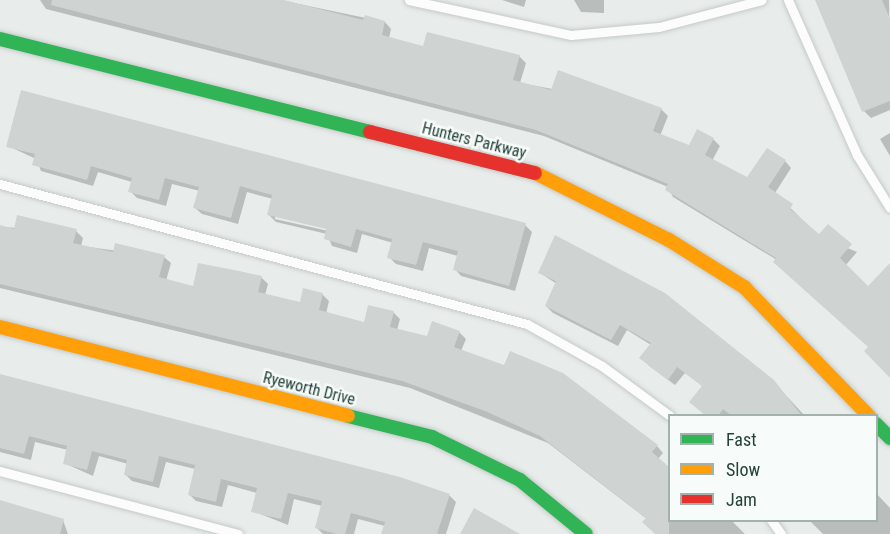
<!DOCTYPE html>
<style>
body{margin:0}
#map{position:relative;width:890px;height:534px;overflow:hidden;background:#e8edeb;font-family:"Roboto Condensed",sans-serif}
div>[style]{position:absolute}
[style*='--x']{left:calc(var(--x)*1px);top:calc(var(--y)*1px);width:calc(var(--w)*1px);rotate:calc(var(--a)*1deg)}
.shadow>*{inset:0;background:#0003}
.building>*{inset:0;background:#cfd4d2}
.roads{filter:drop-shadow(0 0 2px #c5cac8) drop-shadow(0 0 2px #c5cac8)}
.lane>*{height:9px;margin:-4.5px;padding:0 4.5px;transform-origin:4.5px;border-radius:4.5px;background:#fcfcfc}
.fast>*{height:14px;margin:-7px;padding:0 7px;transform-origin:7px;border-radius:7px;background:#30b455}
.slow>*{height:14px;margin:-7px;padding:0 7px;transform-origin:7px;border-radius:7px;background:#ff9f0a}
.jam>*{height:14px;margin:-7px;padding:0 7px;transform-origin:7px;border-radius:7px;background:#e5322d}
span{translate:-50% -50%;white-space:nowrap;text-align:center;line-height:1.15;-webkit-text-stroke:5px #f7fbf9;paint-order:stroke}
.street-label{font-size:16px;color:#24423a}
.legend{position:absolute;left:668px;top:414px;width:210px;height:108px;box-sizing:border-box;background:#f7fbf9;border:2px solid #a3b1ad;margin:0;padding:8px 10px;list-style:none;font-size:18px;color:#24423a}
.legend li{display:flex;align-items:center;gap:12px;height:30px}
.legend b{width:30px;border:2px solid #a3b1ad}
</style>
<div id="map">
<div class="shadow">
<div style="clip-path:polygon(40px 0,280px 0,385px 22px,391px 29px,389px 38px,425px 48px,519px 56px,526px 63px,520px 83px,661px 109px,668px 116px,660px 136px,689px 147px,713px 139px,720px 146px,712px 161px,748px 179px,785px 161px,791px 168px,775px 193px,819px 236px,857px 252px,845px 266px,868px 288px,890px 276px,890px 376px,869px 347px,777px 260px,673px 197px,668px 187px,544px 136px,46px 9px)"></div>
<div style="clip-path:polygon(502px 0,526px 0,524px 7px)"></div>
<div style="clip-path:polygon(574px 0,604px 0,604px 13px,581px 12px)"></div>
<div style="clip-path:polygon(821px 0,889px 0,890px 110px,871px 118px,864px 111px)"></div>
<div style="clip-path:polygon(890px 133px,890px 156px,880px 139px)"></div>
<div style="clip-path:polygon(evenodd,8px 146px,525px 225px,532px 232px,515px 291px,461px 276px,455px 269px,458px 256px,429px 248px,423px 271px,396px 264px,389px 257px,393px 243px,362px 234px,357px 253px,332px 246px,327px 234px,276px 222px,269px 215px,273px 199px,247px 192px,238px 224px,202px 214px,195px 208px,200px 191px,172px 184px,166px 206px,137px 198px,130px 191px,132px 182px,98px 172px,93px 186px,41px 171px,36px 159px,8px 146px,275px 216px,334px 229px,333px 232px,275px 219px,275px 216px)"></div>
<div style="clip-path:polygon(0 227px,76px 231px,83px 238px,81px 246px,164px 257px,171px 263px,166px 281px,194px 287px,261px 277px,268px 284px,265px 295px,301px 303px,322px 294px,329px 301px,326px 314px,365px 323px,393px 312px,400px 319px,397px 330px,428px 338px,459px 332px,466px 339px,461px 351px,657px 446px,663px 453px,658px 459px,670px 469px,670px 520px,731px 520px,745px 534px,656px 534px,647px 519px,548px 443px,410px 388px,0 288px)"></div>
<div style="clip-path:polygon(540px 273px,780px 389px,805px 416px,707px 416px,704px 387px,685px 373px,675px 385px,648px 365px,651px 345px,627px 330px,618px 346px,553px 313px,546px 306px,557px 284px)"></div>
<div style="clip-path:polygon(0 376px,450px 496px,456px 502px,446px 534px,383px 534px,385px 526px,358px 519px,354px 534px,323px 534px,317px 528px,322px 506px,294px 499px,288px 525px,253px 511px,257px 493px,228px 485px,222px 507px,196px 501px,189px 494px,195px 469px,166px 462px,159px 488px,132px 481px,125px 474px,128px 464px,99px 456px,93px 476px,64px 463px,68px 450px,35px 442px,31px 460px,0 452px)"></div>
<div style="clip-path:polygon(876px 493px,890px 508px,890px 534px,823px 534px,809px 520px,876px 520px)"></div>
<div style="clip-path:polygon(0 501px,63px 520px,68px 534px,0 534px)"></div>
</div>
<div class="building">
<div style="clip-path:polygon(52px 0,284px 0,363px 20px,365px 15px,385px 21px,382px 35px,423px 46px,427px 32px,520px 55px,513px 80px,551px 90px,558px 70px,662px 108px,653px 131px,689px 145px,697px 129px,714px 138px,705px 155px,747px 177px,767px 148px,786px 160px,768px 187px,793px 204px,790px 209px,819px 234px,828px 224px,852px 244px,840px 258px,868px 286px,890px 263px,890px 378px,864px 351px,868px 347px,773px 262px,776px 258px,665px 190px,668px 184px,536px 130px,51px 5px)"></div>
<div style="clip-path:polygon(815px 0,882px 0,890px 19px,890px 101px,862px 112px)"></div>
<div style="clip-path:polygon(21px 90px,526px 223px,509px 286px,453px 270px,458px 251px,423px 242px,416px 265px,387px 258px,392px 239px,356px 229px,351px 247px,324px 239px,326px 229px,267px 215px,272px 195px,240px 186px,231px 218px,193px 208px,199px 187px,165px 178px,159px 200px,128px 192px,132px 178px,91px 166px,87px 180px,32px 165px,35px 154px,6px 147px)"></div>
<div style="clip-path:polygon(17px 215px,77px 229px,73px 243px,113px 252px,115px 243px,165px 255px,159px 277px,193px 286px,198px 263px,239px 271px,262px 276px,258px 292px,300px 302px,303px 288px,323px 293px,319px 310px,364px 322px,368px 305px,394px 311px,390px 327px,427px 336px,432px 321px,460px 331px,454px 347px,504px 365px,510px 351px,563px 373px,658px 445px,652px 452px,669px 467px,669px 534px,655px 534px,642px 522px,646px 518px,540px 436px,485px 411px,402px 381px,0 284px,0 225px,14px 229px)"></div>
<div style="clip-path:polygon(555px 235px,665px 293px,774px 380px,802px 416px,732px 416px,723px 409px,718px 416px,706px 416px,689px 402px,702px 386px,677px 367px,668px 380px,639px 358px,651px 343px,620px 325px,611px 340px,545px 306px,556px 281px,538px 273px)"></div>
<div style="clip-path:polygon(0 374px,400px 477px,450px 494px,437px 534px,381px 534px,385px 522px,351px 513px,345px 534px,337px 534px,315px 528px,322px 501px,288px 493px,281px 519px,251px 512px,257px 488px,221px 479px,216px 502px,188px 495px,195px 465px,159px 456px,153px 482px,124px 475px,127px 460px,92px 451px,87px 470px,63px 464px,67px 446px,29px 436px,24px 454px,0 448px)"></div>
<div style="clip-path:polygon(0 500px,64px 519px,60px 534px,0 534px)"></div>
<div style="clip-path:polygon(474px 508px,520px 534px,460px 534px)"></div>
</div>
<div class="roads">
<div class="lane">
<div style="--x:409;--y:0;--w:166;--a:12.2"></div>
<div style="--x:571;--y:35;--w:88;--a:-5.2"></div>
<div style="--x:659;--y:27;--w:106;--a:-14.7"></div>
<div style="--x:788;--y:0;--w:170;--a:66"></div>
<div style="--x:857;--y:155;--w:62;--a:58.1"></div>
<div style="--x:0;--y:184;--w:545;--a:14.88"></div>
<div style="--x:527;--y:324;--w:86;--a:29.2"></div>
<div style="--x:602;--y:366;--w:84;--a:36.3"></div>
<div style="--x:0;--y:471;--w:246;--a:14.8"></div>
<div style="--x:771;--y:520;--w:17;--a:54"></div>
</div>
<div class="fast">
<div style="--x:0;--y:39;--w:382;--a:14.1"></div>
<div style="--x:348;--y:416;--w:87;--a:14"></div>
<div style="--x:432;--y:437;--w:98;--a:26"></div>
<div style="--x:520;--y:480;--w:85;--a:39.3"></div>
<div style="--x:876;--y:424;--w:20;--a:45"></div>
</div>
<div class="slow">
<div style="--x:535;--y:173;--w:150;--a:26.6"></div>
<div style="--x:669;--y:240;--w:89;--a:32.1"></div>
<div style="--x:744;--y:287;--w:180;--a:45.9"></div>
<div style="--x:0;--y:327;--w:359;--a:14.3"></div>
</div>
<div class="jam">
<div style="--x:370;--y:132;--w:170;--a:14"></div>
</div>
</div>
<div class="street-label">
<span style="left:474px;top:141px;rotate:14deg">Hunters Parkway</span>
<span style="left:309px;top:389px;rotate:14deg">Ryeworth Drive</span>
</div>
<ul class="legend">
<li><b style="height:8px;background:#30b455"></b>Fast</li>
<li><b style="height:8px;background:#ff9f0a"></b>Slow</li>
<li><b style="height:8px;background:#e5322d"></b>Jam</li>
</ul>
</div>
